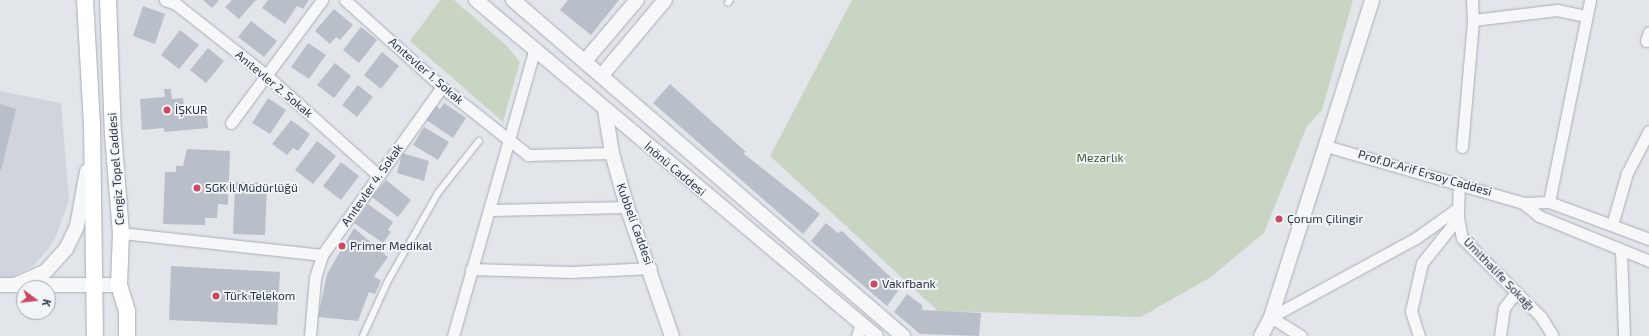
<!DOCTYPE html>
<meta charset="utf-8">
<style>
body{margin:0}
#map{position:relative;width:1649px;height:336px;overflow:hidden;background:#e2e6eb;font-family:"Exo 2",sans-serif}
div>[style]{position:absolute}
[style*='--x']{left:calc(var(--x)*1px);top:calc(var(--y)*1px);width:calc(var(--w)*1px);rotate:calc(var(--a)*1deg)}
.built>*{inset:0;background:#d0d5dd}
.green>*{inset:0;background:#c9d5c3}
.building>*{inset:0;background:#b9bfc8}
.roads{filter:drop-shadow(0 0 1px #a7adb5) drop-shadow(0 0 1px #a7adb5)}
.service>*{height:5.5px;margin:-2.75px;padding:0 2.75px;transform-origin:2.75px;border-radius:2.75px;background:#f5f7f9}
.minor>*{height:11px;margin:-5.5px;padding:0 5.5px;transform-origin:5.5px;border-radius:5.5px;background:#f5f7f9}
.tertiary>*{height:14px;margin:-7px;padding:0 7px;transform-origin:7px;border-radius:7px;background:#f5f7f9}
.secondary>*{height:16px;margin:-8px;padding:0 8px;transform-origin:8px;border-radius:8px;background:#fff}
.dots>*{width:11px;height:11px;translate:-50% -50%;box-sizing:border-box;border:2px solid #f2f5f8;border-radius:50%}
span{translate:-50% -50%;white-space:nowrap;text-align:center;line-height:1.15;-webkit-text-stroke:3.5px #f2f5f8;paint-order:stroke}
.street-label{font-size:12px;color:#2a3443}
.poi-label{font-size:12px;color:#2a3443}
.left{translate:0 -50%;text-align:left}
.park-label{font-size:12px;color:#415f37}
.north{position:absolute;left:16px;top:280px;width:40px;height:40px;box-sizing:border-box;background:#f2f5f8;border:1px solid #a2a8b0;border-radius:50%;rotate:105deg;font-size:11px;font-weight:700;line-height:16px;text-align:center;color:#2a3443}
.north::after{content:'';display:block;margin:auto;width:14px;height:18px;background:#cf4863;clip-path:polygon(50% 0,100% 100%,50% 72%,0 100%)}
</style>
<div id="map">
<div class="built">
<div style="clip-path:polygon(0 91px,61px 103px,69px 200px,57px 234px,47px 251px,33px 266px,8px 279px,0 279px)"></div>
</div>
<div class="green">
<div style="clip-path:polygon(440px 0,454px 0,507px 46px,520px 62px,503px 122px,410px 41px)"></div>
<div style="clip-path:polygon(852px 0,1353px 0,1322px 110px,1307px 126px,1264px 233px,1211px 277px,1141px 317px,938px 311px,770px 156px)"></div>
</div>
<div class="building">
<div style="clip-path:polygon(203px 0,219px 0,212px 8px)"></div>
<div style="clip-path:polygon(232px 0,256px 0,239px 19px,225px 7px)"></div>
<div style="clip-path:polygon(268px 0,309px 0,303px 9px,297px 6px,285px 24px,262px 8px)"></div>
<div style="clip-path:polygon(568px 0,619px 0,591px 35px,560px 10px)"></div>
<div style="clip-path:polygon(143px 6px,165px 14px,155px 44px,133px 36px)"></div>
<div style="clip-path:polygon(334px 9px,353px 25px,340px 40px,336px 37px,330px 44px,315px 31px)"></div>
<div style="clip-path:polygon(251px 21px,277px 41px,264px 57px,238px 37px)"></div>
<div style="clip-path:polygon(361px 27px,377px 40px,359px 63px,343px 50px)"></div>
<div style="clip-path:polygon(180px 30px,199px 45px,179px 69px,161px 55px)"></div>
<div style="clip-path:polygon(308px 43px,326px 55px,309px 79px,291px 67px)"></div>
<div style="clip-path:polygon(208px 48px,224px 61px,206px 83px,190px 70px)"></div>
<div style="clip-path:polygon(382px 52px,399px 66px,381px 89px,364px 75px)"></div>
<div style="clip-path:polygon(335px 63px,351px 76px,334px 98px,317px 85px)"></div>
<div style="clip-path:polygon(670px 84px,746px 152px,743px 153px,820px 214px,803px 234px,653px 103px)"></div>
<div style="clip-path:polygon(358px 85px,373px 97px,357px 117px,342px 105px)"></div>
<div style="clip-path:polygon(164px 89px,171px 89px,172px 99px,183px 98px,184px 107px,193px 106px,193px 115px,207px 114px,208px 128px,164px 132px,164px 128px,142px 130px,140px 99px,165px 97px)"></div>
<div style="clip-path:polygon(268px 98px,286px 110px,270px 134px,252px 123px)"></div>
<div style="clip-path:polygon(444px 103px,466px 118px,453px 138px,425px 119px,435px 105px,440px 109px)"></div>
<div style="clip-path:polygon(0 104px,16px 109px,1px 171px,0 171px)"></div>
<div style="clip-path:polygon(291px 120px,310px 134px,298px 151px,293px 148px,287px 155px,272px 144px)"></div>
<div style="clip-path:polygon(424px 127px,449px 142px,438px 160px,413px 145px)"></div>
<div style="clip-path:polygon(317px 141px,336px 156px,313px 184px,295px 170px)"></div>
<div style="clip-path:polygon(187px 149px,230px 151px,228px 205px,218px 204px,217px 218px,205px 218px,205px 225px,163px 224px,165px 172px,176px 172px,176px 166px,183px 166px)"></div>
<div style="clip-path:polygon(402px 153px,429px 161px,424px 181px,397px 173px)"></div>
<div style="clip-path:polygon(341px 162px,359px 176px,341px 200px,323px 186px)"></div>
<div style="clip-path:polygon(386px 180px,411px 200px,398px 217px,372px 197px)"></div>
<div style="clip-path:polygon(235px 182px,267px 183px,265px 235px,233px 234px)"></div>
<div style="clip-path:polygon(368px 204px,393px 222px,388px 230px,391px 232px,383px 243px,354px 223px)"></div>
<div style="clip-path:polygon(826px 223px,838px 233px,842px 231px,901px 287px,887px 306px,811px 241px)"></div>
<div style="clip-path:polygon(354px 228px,388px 257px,374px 276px,381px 281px,375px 294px,369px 292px,358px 321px,318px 317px,327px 274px)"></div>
<div style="clip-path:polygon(171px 266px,280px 272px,277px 325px,169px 320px)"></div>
<div style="clip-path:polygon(907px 294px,922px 305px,922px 310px,981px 313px,979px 336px,920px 334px,894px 312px)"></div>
</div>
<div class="roads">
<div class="service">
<div style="--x:728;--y:3;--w:4;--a:-56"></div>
<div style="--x:363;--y:336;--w:60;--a:-65.6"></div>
<div style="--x:388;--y:281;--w:101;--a:-60.4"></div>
<div style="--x:438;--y:193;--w:66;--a:-51.7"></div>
</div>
<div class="minor">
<div style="--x:165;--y:0;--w:12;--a:20"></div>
<div style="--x:176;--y:4;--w:115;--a:38.3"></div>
<div style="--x:266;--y:75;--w:150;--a:41.8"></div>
<div style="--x:345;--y:0;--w:130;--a:41.9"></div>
<div style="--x:442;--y:87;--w:110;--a:38.3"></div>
<div style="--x:528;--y:155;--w:84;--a:-1.4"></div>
<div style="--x:1473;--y:20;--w:85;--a:-6.8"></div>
<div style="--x:1557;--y:10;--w:30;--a:12"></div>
<div style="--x:1646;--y:41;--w:9;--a:-72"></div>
<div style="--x:231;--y:123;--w:153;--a:-53.5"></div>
<div style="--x:1326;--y:146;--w:205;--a:16.1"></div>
<div style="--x:1462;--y:147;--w:127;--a:-85"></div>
<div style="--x:1473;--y:20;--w:20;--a:-93"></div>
<div style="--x:1459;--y:183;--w:35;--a:92"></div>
<div style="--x:1458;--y:218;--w:20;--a:79"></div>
<div style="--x:1462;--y:238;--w:112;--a:45"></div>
<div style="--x:1541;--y:317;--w:22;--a:58"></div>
<div style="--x:1549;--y:202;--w:206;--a:-78.5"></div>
<div style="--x:491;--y:210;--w:136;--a:-1.3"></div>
<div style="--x:1612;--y:225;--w:54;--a:-73.9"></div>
<div style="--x:1627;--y:173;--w:47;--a:-62.4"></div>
<div style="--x:121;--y:233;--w:202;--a:6.2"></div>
<div style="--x:1649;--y:239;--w:107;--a:-159.7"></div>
<div style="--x:1549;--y:202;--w:26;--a:178"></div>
<div style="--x:1523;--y:203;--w:21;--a:39"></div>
<div style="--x:1539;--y:216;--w:119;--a:22.2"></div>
<div style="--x:1621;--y:250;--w:86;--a:88"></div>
<div style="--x:471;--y:269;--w:99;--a:1.7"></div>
<div style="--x:570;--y:272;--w:81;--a:-2.8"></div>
<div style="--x:310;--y:336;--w:58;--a:-85.1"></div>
<div style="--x:315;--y:278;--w:24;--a:-73"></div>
<div style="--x:322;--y:255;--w:206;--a:-54.5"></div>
<div style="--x:453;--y:336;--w:296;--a:-74.1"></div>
<div style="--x:857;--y:336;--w:13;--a:-72"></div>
<div style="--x:1301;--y:336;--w:36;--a:-148"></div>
<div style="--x:1271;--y:317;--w:165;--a:-28.6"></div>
<div style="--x:1416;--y:238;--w:52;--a:-35.5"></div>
<div style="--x:1419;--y:336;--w:26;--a:-108"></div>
<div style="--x:1411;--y:311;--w:49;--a:-77.1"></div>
<div style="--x:1422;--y:263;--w:58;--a:-51.3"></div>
<div style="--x:1500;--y:336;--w:28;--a:-82"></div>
<div style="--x:1504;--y:308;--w:20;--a:-53"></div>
</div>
<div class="tertiary">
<div style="--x:476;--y:0;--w:522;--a:40.03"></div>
<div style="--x:513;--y:0;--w:515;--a:40.75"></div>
<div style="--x:585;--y:61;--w:80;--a:-49.6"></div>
<div style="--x:602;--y:75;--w:98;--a:-50"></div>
<div style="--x:605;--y:110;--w:44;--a:80.8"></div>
<div style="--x:612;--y:153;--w:56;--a:74.5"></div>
<div style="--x:627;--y:207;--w:137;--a:70.8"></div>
<div style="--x:0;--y:285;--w:119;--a:0"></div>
<div style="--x:15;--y:285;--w:34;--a:-24"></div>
<div style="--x:46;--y:271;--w:30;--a:-48"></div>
<div style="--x:66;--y:249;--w:25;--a:-64"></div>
<div style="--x:77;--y:226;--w:56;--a:-79.7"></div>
<div style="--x:1261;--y:336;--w:21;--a:-62"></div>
<div style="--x:1271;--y:317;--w:333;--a:-72.3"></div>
</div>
<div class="secondary">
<div style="--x:85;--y:0;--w:125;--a:86.8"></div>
<div style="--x:92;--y:125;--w:211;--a:89.2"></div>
<div style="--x:108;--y:0;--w:134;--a:87.9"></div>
<div style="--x:113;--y:134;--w:99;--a:85.4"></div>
<div style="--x:121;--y:233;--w:52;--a:92.2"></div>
<div style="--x:119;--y:285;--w:27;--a:73"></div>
<div style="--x:127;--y:311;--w:25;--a:90"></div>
</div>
</div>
<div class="dots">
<div style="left:167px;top:110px;background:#cf4863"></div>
<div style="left:197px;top:188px;background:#cf4863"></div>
<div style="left:1279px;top:219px;background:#cf4863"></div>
<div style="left:342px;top:246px;background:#cf4863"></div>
<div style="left:874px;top:284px;background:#cf4863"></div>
<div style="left:216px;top:296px;background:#cf4863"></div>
</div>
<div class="street-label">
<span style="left:426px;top:71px;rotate:41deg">Anıtevler 1. Sokak</span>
<span style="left:274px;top:84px;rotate:40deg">Anıtevler 2. Sokak</span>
<span style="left:116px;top:169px;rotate:-94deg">Cengiz Topel Caddesi</span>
<span style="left:675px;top:169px;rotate:40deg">İnönü Caddesi</span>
<span style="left:1425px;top:173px;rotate:16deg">Prof.Dr.Arif Ersoy Caddesi</span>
<span style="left:372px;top:185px;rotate:-55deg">Anıtevler 4. Sokak</span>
<span style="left:635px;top:224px;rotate:70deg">Kubbeli Caddesi</span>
<span style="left:1499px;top:274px;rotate:46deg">Ümithalife Sokağı</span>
</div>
<div class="poi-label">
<span class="left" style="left:175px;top:110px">İŞKUR</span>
<span class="left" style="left:205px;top:188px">SGK İl Müdürlüğü</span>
<span class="left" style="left:1287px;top:219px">Çorum Çilingir</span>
<span class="left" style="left:350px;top:246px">Primer Medikal</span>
<span class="left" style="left:882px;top:284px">Vakıfbank</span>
<span class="left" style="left:224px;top:296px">Türk Telekom</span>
</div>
<div class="park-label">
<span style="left:1100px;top:158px">Mezarlık</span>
</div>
<div class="north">K</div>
</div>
